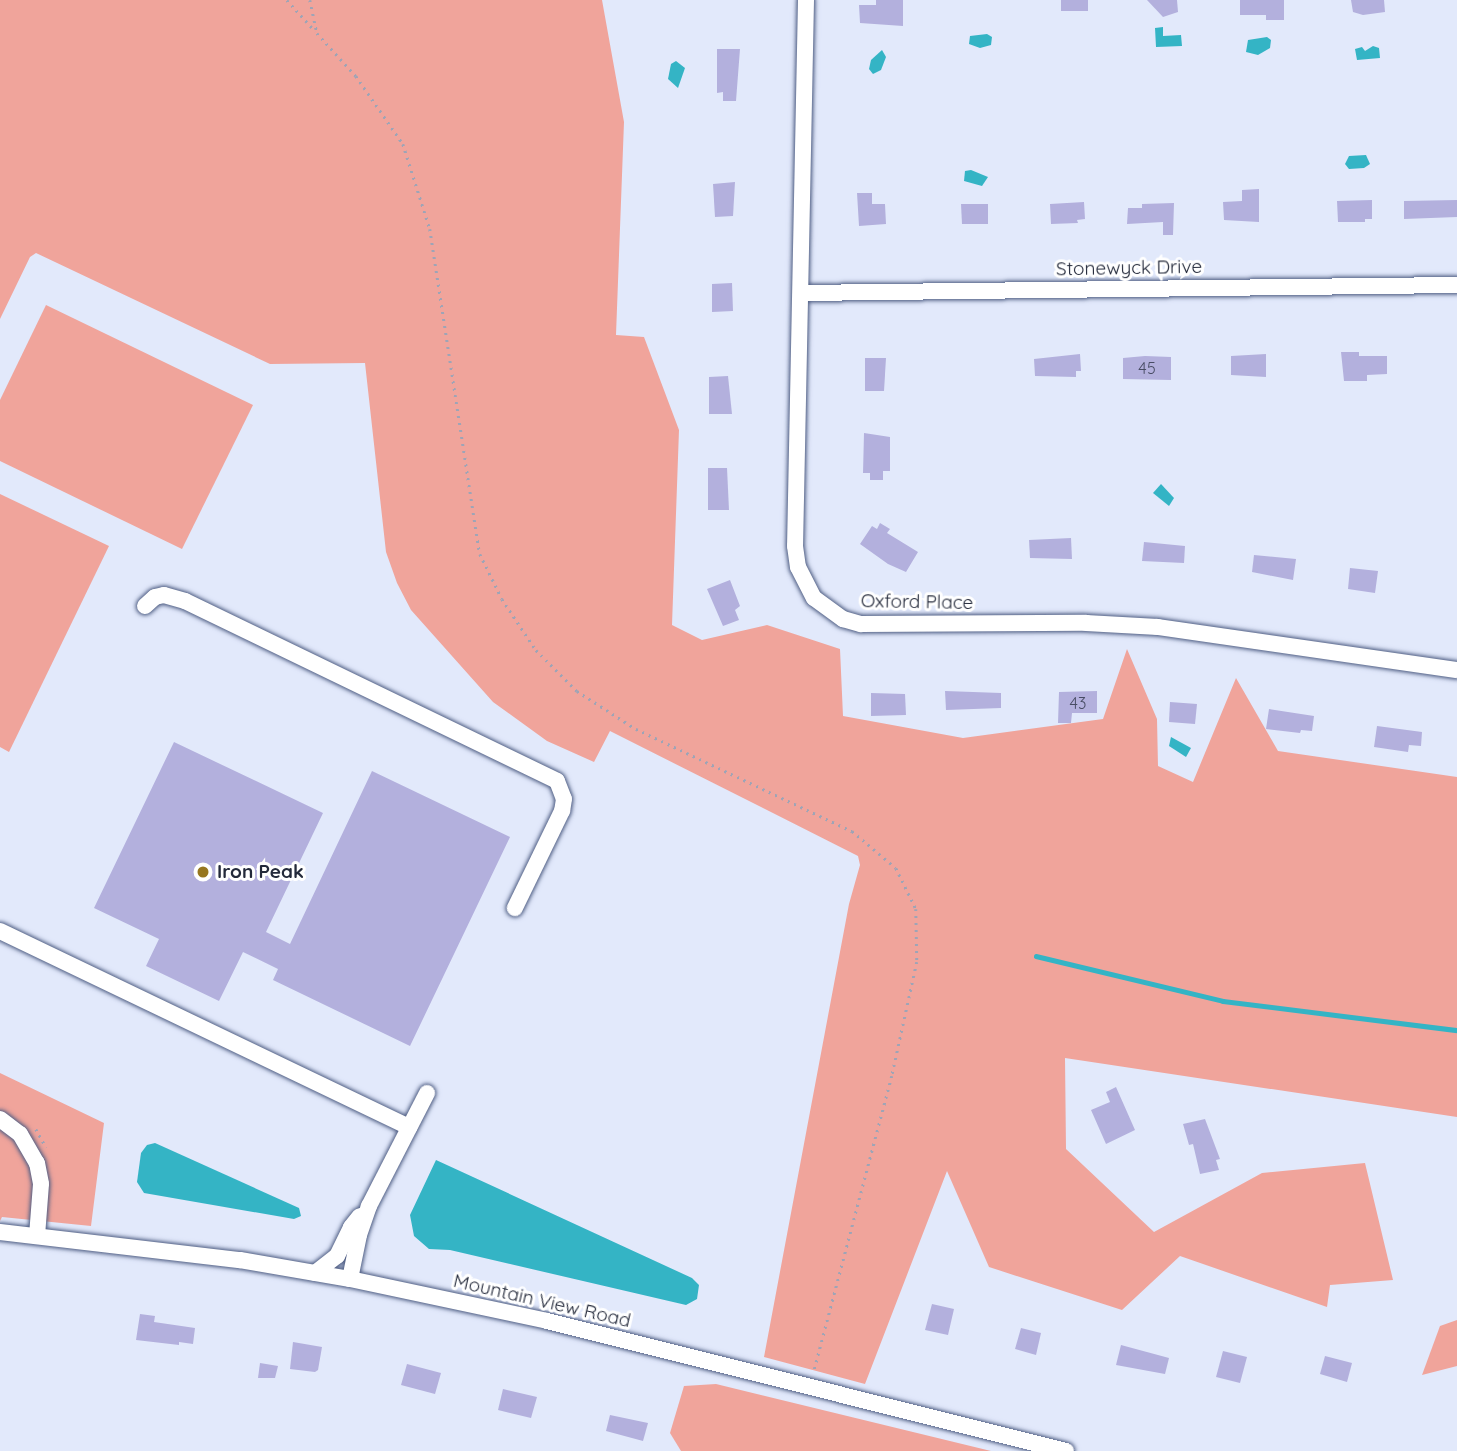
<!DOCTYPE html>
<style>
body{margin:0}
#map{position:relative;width:1457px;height:1451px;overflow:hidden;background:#e2e9fb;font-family:Quicksand,sans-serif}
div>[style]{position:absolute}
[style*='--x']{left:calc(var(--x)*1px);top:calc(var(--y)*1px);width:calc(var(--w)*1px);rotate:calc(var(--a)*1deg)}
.green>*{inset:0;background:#f0a49b}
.water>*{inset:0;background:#34b4c5}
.stream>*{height:4.5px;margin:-2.25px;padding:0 2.25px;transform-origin:2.25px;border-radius:2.25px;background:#34b4c5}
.building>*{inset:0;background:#b3b0dd}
.path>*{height:2.5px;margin-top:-1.25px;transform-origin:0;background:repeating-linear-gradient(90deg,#9ea4b6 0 2px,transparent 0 7px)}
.roads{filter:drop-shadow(0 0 2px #4f5e84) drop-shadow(0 0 2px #4f5e84)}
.minor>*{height:16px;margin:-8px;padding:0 8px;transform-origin:8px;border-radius:8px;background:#fff}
.dots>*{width:19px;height:19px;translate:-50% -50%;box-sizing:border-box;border:4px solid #fff;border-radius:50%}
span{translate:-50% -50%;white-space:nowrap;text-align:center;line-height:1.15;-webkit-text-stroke:6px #fff;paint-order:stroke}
.number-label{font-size:16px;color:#484c64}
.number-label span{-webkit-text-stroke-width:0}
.street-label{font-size:19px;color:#242a3b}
.poi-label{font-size:19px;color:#242a3b;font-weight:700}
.left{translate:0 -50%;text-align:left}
</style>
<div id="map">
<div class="green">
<div style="clip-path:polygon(0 0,602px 0,624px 122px,616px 335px,644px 337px,679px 430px,672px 625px,702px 640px,767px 625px,840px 649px,843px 716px,963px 738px,1103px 719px,1127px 649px,1157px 719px,1158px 766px,1193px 782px,1236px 678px,1278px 751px,1457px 777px,1457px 1117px,1065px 1058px,1066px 1149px,1154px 1232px,1262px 1173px,1365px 1163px,1393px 1280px,1330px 1285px,1327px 1307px,1180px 1256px,1122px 1310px,989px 1267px,947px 1171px,865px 1384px,764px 1357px,849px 904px,860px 865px,858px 856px,610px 731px,594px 762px,547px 741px,493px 702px,411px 610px,397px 583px,386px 552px,365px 363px,270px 364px,36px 253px,30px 257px,0 319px)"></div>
<div style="clip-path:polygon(46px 305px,253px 405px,182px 549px,0 461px,0 400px)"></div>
<div style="clip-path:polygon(0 494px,109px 546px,9px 752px,0 747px)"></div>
<div style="clip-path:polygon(0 1073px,104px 1123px,91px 1226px,2px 1217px,0 1221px)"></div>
<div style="clip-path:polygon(1457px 1320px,1457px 1366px,1422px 1375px,1440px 1326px)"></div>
<div style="clip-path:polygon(716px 1384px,991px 1451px,681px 1451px,670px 1433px,684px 1386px)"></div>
</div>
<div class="water">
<div style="clip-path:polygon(1163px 27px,1163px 36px,1181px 35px,1182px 46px,1156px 47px,1155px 28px)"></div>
<div style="clip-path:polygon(987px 34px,992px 37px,991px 45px,980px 48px,969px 44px,970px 36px)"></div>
<div style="clip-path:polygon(1267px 37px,1271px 40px,1270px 48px,1258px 55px,1246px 52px,1248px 40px)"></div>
<div style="clip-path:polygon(1362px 47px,1365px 51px,1373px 46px,1379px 48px,1380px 58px,1357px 60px,1355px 49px)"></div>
<div style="clip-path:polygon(882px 50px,886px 57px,881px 70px,873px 74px,869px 69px,871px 60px)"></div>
<div style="clip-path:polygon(676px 61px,685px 68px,678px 88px,668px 79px,671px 64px)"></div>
<div style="clip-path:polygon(1366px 155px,1370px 164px,1364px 168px,1349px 169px,1345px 164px,1349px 156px)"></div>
<div style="clip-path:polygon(971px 170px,988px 177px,982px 186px,964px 181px,965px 171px)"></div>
<div style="clip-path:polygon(1161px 484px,1174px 498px,1169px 506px,1153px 493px)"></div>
<div style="clip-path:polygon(1171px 737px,1191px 748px,1186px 757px,1169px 746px)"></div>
<div style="clip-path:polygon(155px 1143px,299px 1208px,301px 1216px,294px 1219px,144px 1193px,137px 1182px,141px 1153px,147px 1145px)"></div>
<div style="clip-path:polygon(436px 1160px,692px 1278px,699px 1285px,697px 1299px,686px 1305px,450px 1250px,429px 1249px,414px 1236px,410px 1215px)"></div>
</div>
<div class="stream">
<div style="--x:1036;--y:956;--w:192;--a:13.5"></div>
<div style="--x:1223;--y:1001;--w:236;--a:7.1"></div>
</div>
<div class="building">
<div style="clip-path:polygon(876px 0,903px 0,903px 26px,860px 23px,859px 5px,876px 5px)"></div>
<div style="clip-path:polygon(1061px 0,1088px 0,1088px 11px,1061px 11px)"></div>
<div style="clip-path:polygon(1147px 0,1177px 0,1178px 12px,1163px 17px)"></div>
<div style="clip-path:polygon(1240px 0,1284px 0,1284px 20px,1266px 20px,1266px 15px,1240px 15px)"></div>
<div style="clip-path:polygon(1351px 0,1384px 0,1385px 12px,1363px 15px,1353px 12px)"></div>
<div style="clip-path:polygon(717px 49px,740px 49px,736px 101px,723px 101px,723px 92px,717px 93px)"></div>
<div style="clip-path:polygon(735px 182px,733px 216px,715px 217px,713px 184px)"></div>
<div style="clip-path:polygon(1259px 189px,1259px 222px,1224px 220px,1223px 202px,1242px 201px,1242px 190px)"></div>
<div style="clip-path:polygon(857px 193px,872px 193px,872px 204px,885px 204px,886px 224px,859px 226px)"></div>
<div style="clip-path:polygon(1372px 200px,1372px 219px,1365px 219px,1365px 222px,1338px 222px,1337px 201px)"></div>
<div style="clip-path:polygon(1457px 200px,1457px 217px,1404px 219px,1404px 201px)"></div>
<div style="clip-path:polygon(1084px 202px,1085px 219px,1077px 220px,1078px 223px,1051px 224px,1050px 204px)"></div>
<div style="clip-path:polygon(1174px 203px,1173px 235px,1163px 235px,1163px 222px,1127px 224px,1128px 208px,1142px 208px,1142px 204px)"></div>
<div style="clip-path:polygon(961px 204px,988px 204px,988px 224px,962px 224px)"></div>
<div style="clip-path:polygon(732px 283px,733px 311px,712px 312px,712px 284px)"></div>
<div style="clip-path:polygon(1341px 352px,1359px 352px,1359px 356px,1387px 356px,1387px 374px,1367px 375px,1367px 381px,1344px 381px)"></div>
<div style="clip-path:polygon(1080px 354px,1081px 371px,1076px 371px,1076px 377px,1035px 376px,1034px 359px)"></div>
<div style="clip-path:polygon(1266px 354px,1266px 377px,1231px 375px,1231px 356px)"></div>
<div style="clip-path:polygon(1145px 356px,1171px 357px,1171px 380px,1123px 379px,1123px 358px)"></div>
<div style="clip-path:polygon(865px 358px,886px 358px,884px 391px,865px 391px)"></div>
<div style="clip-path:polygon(728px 376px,732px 414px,709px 414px,709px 377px)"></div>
<div style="clip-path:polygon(864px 433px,890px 437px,890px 471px,883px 471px,883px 480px,870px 480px,870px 473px,863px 473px)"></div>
<div style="clip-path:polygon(708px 468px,727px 468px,729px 510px,708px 510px)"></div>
<div style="clip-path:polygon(880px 523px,890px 529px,887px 533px,918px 552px,906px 572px,888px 564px,860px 544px,872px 526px,877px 529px)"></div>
<div style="clip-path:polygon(1071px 538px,1072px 559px,1030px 558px,1029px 540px)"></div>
<div style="clip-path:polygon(1144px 542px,1185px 546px,1184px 563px,1142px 561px)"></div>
<div style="clip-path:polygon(1254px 555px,1296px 559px,1293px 580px,1252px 572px)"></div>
<div style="clip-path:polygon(1350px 568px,1378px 571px,1375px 593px,1348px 589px)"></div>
<div style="clip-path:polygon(730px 580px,740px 606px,735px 610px,739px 620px,723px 626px,707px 589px)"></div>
<div style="clip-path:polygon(945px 691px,1001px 693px,1001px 708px,946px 710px)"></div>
<div style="clip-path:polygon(1097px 691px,1097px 713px,1072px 713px,1071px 723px,1058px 723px,1059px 692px)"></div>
<div style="clip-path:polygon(871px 693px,905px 694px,906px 715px,871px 716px)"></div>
<div style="clip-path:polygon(1170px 702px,1197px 704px,1195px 724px,1169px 722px)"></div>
<div style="clip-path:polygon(1269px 709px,1314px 716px,1312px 731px,1301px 730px,1300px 733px,1266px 729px)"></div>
<div style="clip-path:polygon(1377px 726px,1422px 732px,1421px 746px,1409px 745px,1408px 752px,1374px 747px)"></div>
<div style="clip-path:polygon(174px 742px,323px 813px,266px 932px,290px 944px,372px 771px,510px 837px,410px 1046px,273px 980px,278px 969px,243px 952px,219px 1001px,146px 966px,159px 939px,94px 908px)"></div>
<div style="clip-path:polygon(1116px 1087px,1135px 1130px,1106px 1144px,1091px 1110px,1110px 1102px,1106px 1092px)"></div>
<div style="clip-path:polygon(1205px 1119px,1220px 1159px,1216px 1160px,1219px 1170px,1200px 1174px,1193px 1144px,1189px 1145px,1183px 1124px)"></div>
<div style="clip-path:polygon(932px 1304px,954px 1309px,948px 1335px,925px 1330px)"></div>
<div style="clip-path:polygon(140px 1314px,155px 1316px,154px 1322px,195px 1328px,193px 1344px,179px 1342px,179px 1345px,136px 1340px)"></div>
<div style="clip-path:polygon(1021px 1328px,1041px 1333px,1036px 1355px,1015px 1349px)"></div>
<div style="clip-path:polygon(293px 1342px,322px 1347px,318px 1370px,315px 1372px,290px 1369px)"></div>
<div style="clip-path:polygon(1121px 1345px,1169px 1358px,1165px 1374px,1116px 1365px)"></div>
<div style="clip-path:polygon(1223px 1351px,1247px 1357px,1240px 1383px,1216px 1377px)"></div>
<div style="clip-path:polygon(1325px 1356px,1352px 1363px,1347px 1382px,1320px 1374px)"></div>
<div style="clip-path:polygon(260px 1363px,278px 1366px,275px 1378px,258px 1378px)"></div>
<div style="clip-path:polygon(407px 1364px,441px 1373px,435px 1394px,401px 1385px)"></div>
<div style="clip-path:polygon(503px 1389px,537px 1397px,531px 1418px,498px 1410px)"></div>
<div style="clip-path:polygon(610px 1415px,648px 1423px,643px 1441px,606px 1431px)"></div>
</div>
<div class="path">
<div style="--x:287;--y:0;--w:42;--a:47.9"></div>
<div style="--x:310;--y:0;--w:34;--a:78"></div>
<div style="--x:317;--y:33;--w:58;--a:47.8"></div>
<div style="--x:356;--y:76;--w:83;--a:55.3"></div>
<div style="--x:403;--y:144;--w:89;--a:72.4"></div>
<div style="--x:430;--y:229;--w:329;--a:81.3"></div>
<div style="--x:480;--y:554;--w:50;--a:63.9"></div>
<div style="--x:502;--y:599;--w:61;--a:56.3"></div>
<div style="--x:536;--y:650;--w:58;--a:45"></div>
<div style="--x:577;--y:691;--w:70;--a:32.8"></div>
<div style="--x:636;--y:729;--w:239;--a:25.3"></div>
<div style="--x:852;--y:831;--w:57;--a:40.1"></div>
<div style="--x:896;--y:868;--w:46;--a:64"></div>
<div style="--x:916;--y:909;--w:53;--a:88.9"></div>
<div style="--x:917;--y:962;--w:117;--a:102.4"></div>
<div style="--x:892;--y:1076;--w:305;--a:104.8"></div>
<div style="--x:36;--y:1129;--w:21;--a:61"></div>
</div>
<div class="roads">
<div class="minor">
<div style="--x:806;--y:0;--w:546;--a:91.15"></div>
<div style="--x:795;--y:546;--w:21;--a:82"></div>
<div style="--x:798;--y:567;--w:35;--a:63"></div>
<div style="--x:814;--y:598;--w:36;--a:36"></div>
<div style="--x:843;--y:619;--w:19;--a:16"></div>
<div style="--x:861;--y:624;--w:225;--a:-0.3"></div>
<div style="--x:1086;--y:623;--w:72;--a:3.2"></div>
<div style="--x:1158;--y:627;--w:302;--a:8.2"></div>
<div style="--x:801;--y:293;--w:656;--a:-0.7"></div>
<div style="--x:145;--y:606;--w:13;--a:-42"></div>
<div style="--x:155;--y:597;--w:9;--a:-13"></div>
<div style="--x:164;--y:595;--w:22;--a:16"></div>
<div style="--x:185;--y:601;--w:413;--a:25.8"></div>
<div style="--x:557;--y:781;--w:19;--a:69"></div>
<div style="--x:564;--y:799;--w:12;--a:99"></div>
<div style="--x:562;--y:811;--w:108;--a:115.9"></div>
<div style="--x:0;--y:931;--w:454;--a:25.6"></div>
<div style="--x:0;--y:1119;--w:25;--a:37"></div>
<div style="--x:20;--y:1134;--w:34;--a:60"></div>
<div style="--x:37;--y:1163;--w:21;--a:79"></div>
<div style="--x:41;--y:1184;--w:52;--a:94.4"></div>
<div style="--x:0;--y:1232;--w:242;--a:6.7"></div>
<div style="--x:240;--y:1260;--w:112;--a:9.8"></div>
<div style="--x:350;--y:1279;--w:201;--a:12"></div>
<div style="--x:547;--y:1321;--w:535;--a:14.06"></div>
<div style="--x:315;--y:1273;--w:28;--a:-38"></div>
<div style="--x:337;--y:1256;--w:32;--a:-64"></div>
<div style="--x:351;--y:1227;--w:14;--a:-51"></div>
<div style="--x:350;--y:1279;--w:45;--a:-78.4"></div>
<div style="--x:359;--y:1235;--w:31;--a:-71"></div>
<div style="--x:369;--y:1206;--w:127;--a:-62.8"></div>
</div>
</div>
<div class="dots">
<div style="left:203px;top:872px;background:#96761f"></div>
</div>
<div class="number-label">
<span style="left:1147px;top:368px">45</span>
<span style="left:1078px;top:703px">43</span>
</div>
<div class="street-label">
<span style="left:1129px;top:268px;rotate:-1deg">Stonewyck Drive</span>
<span style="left:917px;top:602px;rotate:1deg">Oxford Place</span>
<span style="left:542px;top:1301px;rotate:13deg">Mountain View Road</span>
</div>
<div class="poi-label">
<span class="left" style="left:217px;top:872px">Iron Peak</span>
</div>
</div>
